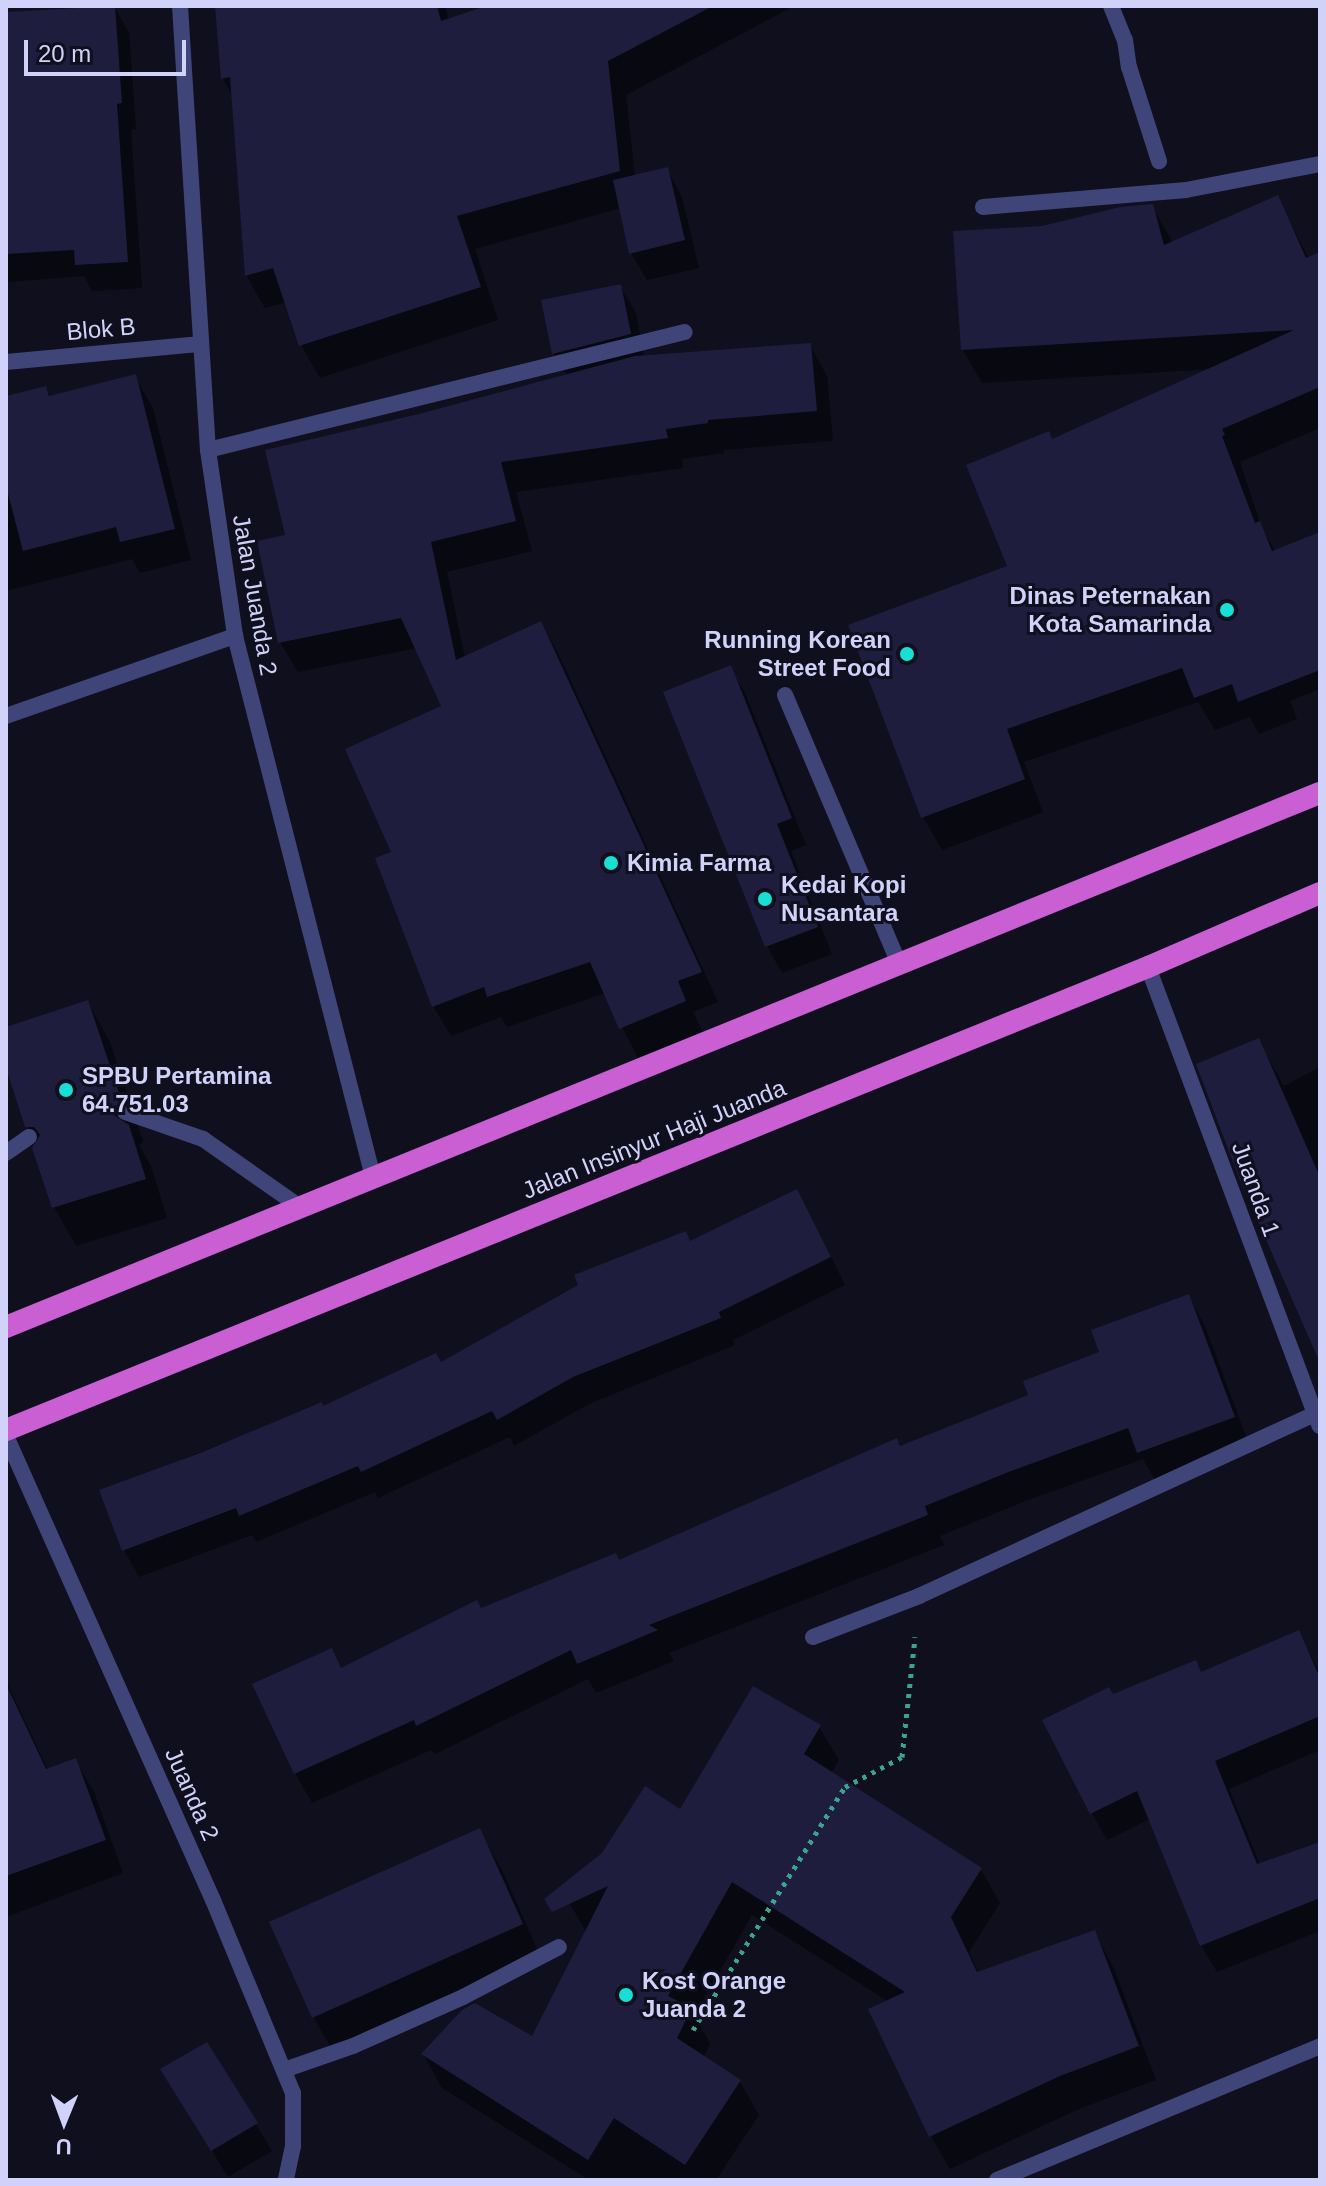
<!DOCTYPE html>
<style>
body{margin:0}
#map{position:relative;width:1326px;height:2186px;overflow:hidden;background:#0f0f1e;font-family:Arial,sans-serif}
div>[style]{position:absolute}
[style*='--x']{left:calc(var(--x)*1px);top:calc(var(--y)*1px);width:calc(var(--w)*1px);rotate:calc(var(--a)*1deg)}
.shadow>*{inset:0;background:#0007}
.building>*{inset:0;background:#1f1d3d}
.path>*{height:5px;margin-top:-2.5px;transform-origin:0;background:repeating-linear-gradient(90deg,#3ba48e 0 4px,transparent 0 10px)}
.service>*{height:16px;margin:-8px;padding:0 8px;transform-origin:8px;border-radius:8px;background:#3f4578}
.minor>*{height:16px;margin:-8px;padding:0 8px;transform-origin:8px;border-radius:8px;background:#3f4578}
.trunk>*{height:22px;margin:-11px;padding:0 11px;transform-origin:11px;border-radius:11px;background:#c95fd2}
.dots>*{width:22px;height:22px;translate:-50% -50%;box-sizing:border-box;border:4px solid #0f0f1e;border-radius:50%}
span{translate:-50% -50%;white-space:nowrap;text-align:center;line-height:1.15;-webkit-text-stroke:6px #0f0f1e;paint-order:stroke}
.street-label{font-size:24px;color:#d1d2fa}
.poi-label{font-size:24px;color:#d1d2fa;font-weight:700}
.right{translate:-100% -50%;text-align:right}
.left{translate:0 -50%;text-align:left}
.frame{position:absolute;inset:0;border:8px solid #d1d2fa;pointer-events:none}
.north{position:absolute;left:24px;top:2082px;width:80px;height:80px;-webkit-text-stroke:6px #0f0f1e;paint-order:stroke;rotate:181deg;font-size:22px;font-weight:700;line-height:32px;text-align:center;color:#d1d2fa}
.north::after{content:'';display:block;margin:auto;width:28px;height:36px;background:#d1d2fa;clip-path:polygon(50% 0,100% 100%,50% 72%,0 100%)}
.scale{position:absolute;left:24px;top:40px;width:162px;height:36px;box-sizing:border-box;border:4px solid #d1d2fa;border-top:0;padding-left:10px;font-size:24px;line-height:28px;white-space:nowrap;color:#d1d2fa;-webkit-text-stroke:6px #0f0f1e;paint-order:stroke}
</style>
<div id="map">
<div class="shadow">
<div style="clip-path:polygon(114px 6px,129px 33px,136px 129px,131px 130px,142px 288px,92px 291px,84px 276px,6px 282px,6px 16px)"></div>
<div style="clip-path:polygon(217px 6px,445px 6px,449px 20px,492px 6px,794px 6px,626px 95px,635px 177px,667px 169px,682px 197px,699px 268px,647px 280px,631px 253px,621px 208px,475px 249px,498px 320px,320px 378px,301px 345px,287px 302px,265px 308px,246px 275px,233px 96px,223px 79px)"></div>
<div style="clip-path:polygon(1277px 197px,1309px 259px,1320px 254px,1320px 428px,1240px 462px,1262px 529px,1276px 552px,1320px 534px,1320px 689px,1290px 701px,1297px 719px,1259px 734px,1250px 717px,1215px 730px,1198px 702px,1024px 762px,1043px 812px,942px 850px,923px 817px,1052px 441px,1212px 369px,982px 383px,963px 350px,1043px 227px,1152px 206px,1173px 243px)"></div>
<div style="clip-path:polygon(620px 286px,636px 313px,644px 357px,810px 345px,827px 376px,833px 441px,724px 450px,724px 453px,682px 459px,683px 468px,516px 492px,532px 551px,447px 572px,465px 658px,541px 623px,558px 653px,718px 1002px,693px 1012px,702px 1032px,638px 1058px,605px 993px,507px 1027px,501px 1017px,451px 1036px,433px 1006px,394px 854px,444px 707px,417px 648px,298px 672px,280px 642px,287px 537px,420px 416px,567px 376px,554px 353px)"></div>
<div style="clip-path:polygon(135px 377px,153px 408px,191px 560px,140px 573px,132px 559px,6px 591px,6px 398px,45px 388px,51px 397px)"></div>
<div style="clip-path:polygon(730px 668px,746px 695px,806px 845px,791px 851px,832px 954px,782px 973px,767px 946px)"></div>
<div style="clip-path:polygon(88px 1003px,110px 1042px,143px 1142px,139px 1145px,151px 1166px,167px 1218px,76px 1246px,54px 1207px,37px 1143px,27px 1126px,6px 1062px,6px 1029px)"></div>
<div style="clip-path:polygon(1258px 1040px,1284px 1086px,1320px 1067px,1320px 1346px)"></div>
<div style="clip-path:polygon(812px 1219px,845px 1285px,733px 1340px,735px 1345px,589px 1404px,514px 1446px,510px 1437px,378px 1498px,375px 1492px,256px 1542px,252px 1535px,139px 1577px,124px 1550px,101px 1491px,321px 1405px,323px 1408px,440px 1364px,691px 1243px)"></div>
<div style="clip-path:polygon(1188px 1296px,1205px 1326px,1250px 1447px,1156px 1482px,1143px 1459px,1028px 1500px,940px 1536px,944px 1545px,669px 1653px,674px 1661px,596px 1693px,588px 1679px,435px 1754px,431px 1750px,312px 1803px,295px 1773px,342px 1670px,480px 1610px,619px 1562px,1031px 1396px)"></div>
<div style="clip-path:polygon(1298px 1632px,1320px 1673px,1320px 1750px,1229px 1789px,1260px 1865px,1320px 1844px,1320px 1931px,1217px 1972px,1201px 1945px,1150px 1819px,1107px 1840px,1092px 1813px,1112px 1696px,1201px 1674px)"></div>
<div style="clip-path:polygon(6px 1681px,48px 1770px,75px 1760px,94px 1792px,123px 1873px,6px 1917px)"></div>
<div style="clip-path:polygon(819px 1727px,839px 1760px,831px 1773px,981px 1870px,1000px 1903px,969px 1952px,979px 1974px,1094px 1932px,1113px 1966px,1156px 2080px,1079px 2109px,950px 2169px,931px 2136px,889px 2002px,752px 1915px,694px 2016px,710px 2043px,703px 2058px,740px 2082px,759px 2115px,716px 2180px,589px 2180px,442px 2088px,423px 2054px,532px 2039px,587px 1933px,570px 1904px,645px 1789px,680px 1812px)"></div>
<div style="clip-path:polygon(479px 1831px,502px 1870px,544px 1964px,336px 2056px,314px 2018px,271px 1923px)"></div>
<div style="clip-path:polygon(207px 2044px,272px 2151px,228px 2177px,179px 2097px)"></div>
</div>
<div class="building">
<div style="clip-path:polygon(115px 6px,122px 103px,117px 104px,128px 262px,75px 265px,74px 250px,6px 254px,6px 12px)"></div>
<div style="clip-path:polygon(215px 6px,437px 6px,441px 21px,486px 6px,713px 6px,608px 61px,620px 171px,457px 216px,481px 287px,299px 346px,273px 268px,245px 276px,230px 77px,221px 79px)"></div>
<div style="clip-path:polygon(668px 167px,685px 240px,629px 254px,613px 180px)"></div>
<div style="clip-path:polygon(1278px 195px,1306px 258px,1320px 252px,1320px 387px,1222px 429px,1225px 435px,1222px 436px,1255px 523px,1260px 521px,1272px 551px,1320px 532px,1320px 670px,1238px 702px,1232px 684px,1194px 698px,1182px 668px,1007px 729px,1025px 779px,921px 818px,848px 625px,1007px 566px,966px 465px,1049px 431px,1052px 439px,1294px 330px,961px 350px,953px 231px,1042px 226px,1120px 207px,1153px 204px,1164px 245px)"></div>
<div style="clip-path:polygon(621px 284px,631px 334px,552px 354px,541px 300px)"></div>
<div style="clip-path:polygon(811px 343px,817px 411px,708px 420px,708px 423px,666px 429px,668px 438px,501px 462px,516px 521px,431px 542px,456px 660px,541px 621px,702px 972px,678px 981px,686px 1001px,619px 1029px,590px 962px,487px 997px,484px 987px,432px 1007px,375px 858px,391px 852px,345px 749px,441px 706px,401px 618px,278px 643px,257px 541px,285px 535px,265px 450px,419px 414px,635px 356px)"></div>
<div style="clip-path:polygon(136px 374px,175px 529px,120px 542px,116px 527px,23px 551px,6px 486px,6px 396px,46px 386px,49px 396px)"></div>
<div style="clip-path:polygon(731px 665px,792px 818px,777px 824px,818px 927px,765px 947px,663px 692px)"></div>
<div style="clip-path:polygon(88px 1000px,122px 1102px,115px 1108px,114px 1115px,129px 1125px,146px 1179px,52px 1208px,32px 1148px,40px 1135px,34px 1127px,25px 1127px,6px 1068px,6px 1027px)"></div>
<div style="clip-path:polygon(1259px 1038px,1320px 1177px,1320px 1363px,1239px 1178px,1196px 1064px)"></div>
<div style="clip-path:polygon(797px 1189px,831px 1257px,719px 1312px,721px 1318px,573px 1377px,497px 1420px,492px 1411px,361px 1472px,358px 1466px,239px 1516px,236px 1508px,122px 1551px,99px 1490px,200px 1453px,322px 1402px,323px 1406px,436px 1353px,441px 1362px,578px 1285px,574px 1275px,686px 1231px,690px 1241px)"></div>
<div style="clip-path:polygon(1189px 1294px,1235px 1417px,1137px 1453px,1128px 1428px,1011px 1471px,925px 1506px,928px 1515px,649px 1625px,658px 1630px,577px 1664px,571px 1650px,416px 1726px,414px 1720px,294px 1774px,252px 1684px,332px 1648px,341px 1668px,477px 1600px,481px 1608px,616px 1553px,619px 1560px,897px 1438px,900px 1446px,1028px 1395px,1023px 1381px,1099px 1352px,1091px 1330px)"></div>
<div style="clip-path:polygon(1299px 1630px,1320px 1678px,1320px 1716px,1215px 1761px,1257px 1864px,1320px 1842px,1320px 1898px,1200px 1946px,1137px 1791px,1090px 1814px,1042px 1720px,1109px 1687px,1113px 1694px,1196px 1660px,1201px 1672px)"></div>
<div style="clip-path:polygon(6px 1684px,46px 1769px,76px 1758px,106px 1840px,6px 1876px)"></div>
<div style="clip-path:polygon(753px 1686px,821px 1725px,804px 1754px,982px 1868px,951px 1917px,977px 1972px,1095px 1930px,1139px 2046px,1060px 2076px,929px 2137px,868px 2009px,905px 1992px,732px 1882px,668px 1996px,692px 2008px,677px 2038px,741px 2080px,685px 2165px,614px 2118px,588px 2160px,421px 2054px,462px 2010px,475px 2003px,532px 2036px,608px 1886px,552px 1912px,544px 1899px,602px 1853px,645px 1786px,680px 1809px)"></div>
<div style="clip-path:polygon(480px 1828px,523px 1924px,312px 2018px,269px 1922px)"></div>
<div style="clip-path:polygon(207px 2042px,258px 2123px,211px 2151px,160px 2069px)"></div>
</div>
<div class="path">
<div style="--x:693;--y:2030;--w:287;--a:-58"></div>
<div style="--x:845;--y:1787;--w:64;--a:-27.8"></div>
<div style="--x:902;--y:1757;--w:121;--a:-83.8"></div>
</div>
<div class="service">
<div style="--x:785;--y:695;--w:292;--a:67"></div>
<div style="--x:125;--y:1112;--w:83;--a:19.1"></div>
<div style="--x:203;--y:1139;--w:118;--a:35"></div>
<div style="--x:6;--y:1153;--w:28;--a:-35"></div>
</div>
<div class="minor">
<div style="--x:180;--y:6;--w:445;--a:86.4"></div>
<div style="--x:208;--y:450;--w:188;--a:81.7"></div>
<div style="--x:235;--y:636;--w:558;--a:75.69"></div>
<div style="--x:1111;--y:6;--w:37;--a:68"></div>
<div style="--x:1125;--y:40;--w:27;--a:82"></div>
<div style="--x:1129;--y:67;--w:99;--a:72.3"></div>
<div style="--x:983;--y:207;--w:204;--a:-4.8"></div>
<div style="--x:1186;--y:190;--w:136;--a:-11"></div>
<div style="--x:6;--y:362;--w:196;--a:-5.3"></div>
<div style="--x:208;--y:450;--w:491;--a:-13.9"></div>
<div style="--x:6;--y:716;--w:243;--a:-19.3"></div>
<div style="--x:1148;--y:967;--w:490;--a:69.5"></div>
<div style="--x:6;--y:1436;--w:508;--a:65.96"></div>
<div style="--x:213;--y:1900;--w:209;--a:67.5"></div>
<div style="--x:293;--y:2093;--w:53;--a:90"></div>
<div style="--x:293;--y:2146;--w:35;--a:102"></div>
<div style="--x:813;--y:1637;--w:114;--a:-21.1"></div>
<div style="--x:919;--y:1596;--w:435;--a:-24.7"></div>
<div style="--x:284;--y:2070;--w:73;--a:-19.2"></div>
<div style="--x:353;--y:2046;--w:120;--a:-24"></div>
<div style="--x:463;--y:1997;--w:108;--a:-27.5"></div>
<div style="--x:997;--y:2180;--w:350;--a:-22.5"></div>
</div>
<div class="trunk">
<div style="--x:6;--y:1327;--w:1418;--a:-22.12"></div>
<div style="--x:6;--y:1430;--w:1232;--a:-22.07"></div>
<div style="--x:1148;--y:967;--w:187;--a:-23.3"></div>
</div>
<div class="dots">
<div style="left:1227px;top:610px;background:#19ded4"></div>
<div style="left:907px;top:654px;background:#19ded4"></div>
<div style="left:611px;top:863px;background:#19ded4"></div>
<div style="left:765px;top:899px;background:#19ded4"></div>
<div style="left:66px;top:1090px;background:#19ded4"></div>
<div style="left:626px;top:1995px;background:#19ded4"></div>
</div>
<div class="street-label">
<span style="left:101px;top:329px;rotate:-5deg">Blok B</span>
<span style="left:255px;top:595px;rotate:80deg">Jalan Juanda 2</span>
<span style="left:654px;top:1139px;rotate:-22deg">Jalan Insinyur Haji Juanda</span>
<span style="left:1256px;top:1189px;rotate:70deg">Juanda 1</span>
<span style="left:192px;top:1794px;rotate:66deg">Juanda 2</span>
</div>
<div class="poi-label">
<span class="right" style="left:1211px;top:610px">Dinas Peternakan<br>Kota Samarinda</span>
<span class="right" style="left:891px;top:654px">Running Korean<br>Street Food</span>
<span class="left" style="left:627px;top:863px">Kimia Farma</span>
<span class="left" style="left:781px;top:899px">Kedai Kopi<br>Nusantara</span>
<span class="left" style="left:82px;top:1090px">SPBU Pertamina<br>64.751.03</span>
<span class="left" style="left:642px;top:1995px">Kost Orange<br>Juanda 2</span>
</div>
<div class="frame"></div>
<div class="north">U</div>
<div class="scale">20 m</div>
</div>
